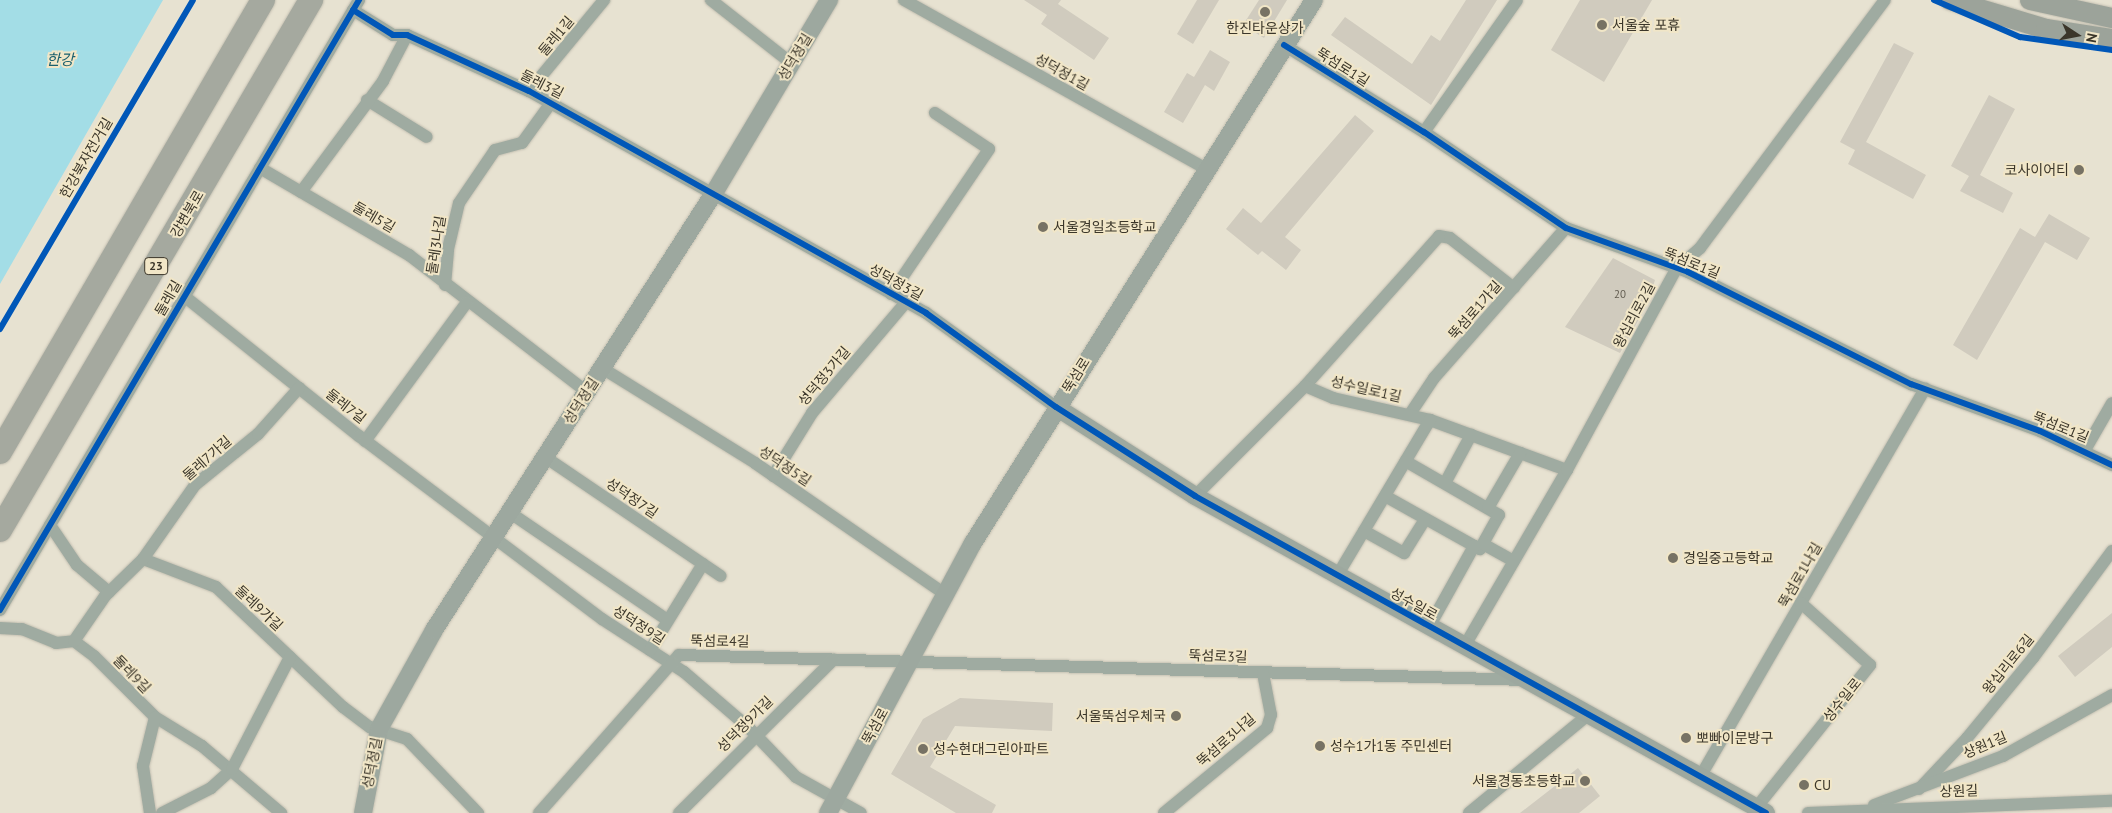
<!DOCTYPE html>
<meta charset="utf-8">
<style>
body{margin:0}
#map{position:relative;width:2112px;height:813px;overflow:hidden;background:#e7e2d1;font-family:"PT Sans","Noto Sans KR",sans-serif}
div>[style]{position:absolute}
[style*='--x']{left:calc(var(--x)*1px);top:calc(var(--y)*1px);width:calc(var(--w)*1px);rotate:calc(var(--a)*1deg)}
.water>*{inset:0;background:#a3dde6}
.building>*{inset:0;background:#d0cbbe}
.roads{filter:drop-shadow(0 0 1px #c3bfb1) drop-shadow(0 0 1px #c3bfb1)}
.street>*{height:12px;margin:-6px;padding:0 6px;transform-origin:6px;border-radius:6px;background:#9faba1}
.secondary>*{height:18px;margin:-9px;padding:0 9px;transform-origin:9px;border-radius:9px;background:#9da89f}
.primary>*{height:20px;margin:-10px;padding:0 10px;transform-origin:10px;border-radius:10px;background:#9ca39a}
.highway>*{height:24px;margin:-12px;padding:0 12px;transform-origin:12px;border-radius:12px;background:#a5a99f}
.cycleway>*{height:6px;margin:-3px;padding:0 3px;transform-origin:3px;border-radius:3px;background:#0057b8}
.dots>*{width:14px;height:14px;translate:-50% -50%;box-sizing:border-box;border:2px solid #f1e6c7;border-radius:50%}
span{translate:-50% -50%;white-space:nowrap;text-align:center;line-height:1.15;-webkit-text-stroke:4px #f1e6c7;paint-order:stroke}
.number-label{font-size:11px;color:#605b4f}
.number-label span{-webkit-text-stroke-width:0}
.shield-label span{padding:1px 4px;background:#f1e6c7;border:1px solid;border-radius:4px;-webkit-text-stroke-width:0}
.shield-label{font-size:12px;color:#3b362a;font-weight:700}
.poi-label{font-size:14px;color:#3b362a}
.left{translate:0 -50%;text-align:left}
.right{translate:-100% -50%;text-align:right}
.street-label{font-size:14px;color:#3b362a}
.water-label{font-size:15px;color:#1a606e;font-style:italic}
.north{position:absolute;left:2052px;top:10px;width:50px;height:50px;-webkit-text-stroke:4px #f1e6c7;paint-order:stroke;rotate:101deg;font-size:14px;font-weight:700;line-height:20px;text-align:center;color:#3b362a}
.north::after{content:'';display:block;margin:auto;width:18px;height:22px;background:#3b362a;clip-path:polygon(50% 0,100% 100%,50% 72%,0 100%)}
</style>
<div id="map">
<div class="water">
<div style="clip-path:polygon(0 0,163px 0,0 284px)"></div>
</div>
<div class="building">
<div style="clip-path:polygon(1024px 0,1061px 0,1058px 4px,1109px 38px,1094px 60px,1041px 24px,1047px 15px)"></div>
<div style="clip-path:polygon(1197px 0,1219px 0,1193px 44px,1177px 34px)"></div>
<div style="clip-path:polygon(1259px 0,1287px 0,1264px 38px,1243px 25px)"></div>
<div style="clip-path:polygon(1466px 0,1497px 0,1431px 105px,1331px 35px,1345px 17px,1412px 64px,1431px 35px,1440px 41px)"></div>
<div style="clip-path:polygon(1580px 0,1652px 0,1604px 82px,1551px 50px)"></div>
<div style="clip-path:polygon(1894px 43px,1914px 53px,1866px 142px,1926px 175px,1913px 199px,1848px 164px,1855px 150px,1840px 142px)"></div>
<div style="clip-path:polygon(1210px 50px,1230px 62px,1214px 91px,1205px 85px,1183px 123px,1164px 112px,1187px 73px,1194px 77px)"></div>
<div style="clip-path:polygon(1989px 95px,2015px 109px,1980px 175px,2013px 193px,2003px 213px,1960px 191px,1969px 176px,1951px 166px)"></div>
<div style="clip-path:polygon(1355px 115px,1374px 131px,1285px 237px,1301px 250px,1286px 270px,1262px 251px,1258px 255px,1226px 229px,1243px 208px,1261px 223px)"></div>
<div style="clip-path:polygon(2049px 214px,2090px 238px,2077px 260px,2045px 242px,1977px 360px,1953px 345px,2020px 228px,2035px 237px)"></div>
<div style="clip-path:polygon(1613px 258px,1655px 280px,1648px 303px,1620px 353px,1565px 327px)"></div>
<div style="clip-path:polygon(2112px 613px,2112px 647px,2075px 677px,2058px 656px)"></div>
<div style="clip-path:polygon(960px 698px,1053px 703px,1052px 731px,955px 726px,930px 767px,996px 805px,992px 813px,956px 813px,891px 774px,923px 719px)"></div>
<div style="clip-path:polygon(1578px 768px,1600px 796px,1579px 813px,1520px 813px)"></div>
</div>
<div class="roads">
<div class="street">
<div style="--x:711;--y:0;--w:102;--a:38.2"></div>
<div style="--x:904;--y:0;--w:346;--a:29.2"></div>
<div style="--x:353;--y:10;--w:47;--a:32"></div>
<div style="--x:393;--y:35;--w:14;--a:0"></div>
<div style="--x:407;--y:35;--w:134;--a:24.7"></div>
<div style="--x:529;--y:91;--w:455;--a:29.2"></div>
<div style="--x:926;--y:313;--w:160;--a:35.9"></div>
<div style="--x:1284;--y:45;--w:165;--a:31.9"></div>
<div style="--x:1424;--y:132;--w:171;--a:34.1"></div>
<div style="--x:1566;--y:228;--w:130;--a:19.8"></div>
<div style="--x:1688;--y:272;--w:250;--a:26.7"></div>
<div style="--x:1911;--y:384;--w:137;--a:20"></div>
<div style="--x:2040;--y:431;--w:80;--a:25.3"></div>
<div style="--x:529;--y:91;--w:118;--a:-50.5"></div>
<div style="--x:367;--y:100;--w:70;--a:31.7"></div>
<div style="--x:1424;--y:132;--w:161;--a:-54.8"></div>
<div style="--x:260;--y:168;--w:173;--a:30.3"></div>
<div style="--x:409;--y:255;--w:225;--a:37.6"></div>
<div style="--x:301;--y:192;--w:138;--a:-53.5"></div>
<div style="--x:383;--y:81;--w:52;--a:-62.4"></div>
<div style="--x:445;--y:285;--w:36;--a:-85"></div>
<div style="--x:448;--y:249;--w:47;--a:-76.6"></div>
<div style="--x:459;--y:203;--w:64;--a:-55.8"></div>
<div style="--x:495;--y:150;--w:28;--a:-15"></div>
<div style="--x:522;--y:143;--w:49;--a:-54.1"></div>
<div style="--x:891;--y:294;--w:175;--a:-55.9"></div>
<div style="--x:989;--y:149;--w:65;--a:-146.3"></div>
<div style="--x:184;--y:296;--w:224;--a:38.7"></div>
<div style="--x:359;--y:436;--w:304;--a:37"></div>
<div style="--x:602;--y:619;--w:98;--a:32.9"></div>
<div style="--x:684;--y:672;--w:86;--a:40.7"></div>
<div style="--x:749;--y:728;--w:68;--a:46.2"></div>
<div style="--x:796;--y:777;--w:74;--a:29"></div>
<div style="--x:602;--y:368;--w:180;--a:31.8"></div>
<div style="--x:755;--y:463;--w:232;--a:34.6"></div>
<div style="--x:1305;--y:386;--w:201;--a:-48.2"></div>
<div style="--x:1439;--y:236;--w:11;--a:10"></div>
<div style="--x:1450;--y:238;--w:81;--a:38"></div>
<div style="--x:1410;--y:414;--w:43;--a:-56.3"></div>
<div style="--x:1434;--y:378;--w:200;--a:-48.7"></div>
<div style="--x:365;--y:441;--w:172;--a:-53.7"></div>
<div style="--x:2085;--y:450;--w:54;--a:-60.1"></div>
<div style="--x:545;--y:457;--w:212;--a:34.1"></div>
<div style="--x:773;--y:476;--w:74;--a:-58.2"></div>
<div style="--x:812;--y:413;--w:145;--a:-49.7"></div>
<div style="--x:1445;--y:483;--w:55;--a:-61.6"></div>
<div style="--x:1195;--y:496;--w:156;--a:-45"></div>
<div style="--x:1305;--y:386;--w:30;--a:23"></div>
<div style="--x:1333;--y:398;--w:99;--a:12.8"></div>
<div style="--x:1430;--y:420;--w:146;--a:20.1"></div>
<div style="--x:1385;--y:496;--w:109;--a:29.2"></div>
<div style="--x:1480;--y:549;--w:39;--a:-61"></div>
<div style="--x:1499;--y:515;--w:108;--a:-150.1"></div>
<div style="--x:1488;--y:508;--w:64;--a:-59.8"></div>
<div style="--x:509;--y:512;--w:190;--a:34.3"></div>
<div style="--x:50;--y:525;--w:48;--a:56"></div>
<div style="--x:77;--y:565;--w:42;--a:40.2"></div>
<div style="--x:1364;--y:531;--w:46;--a:28.8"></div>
<div style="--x:1404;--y:553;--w:40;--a:-58"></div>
<div style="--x:1483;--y:544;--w:35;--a:29"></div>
<div style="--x:143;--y:559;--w:78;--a:21"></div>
<div style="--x:216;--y:587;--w:175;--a:43.4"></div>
<div style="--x:343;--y:707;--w:34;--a:37"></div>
<div style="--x:370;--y:727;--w:39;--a:18"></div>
<div style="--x:407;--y:739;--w:103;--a:46.2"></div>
<div style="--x:1337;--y:576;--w:182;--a:-59.2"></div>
<div style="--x:0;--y:610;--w:708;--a:-59.52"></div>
<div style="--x:1429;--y:627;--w:93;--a:-60.9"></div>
<div style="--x:0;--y:628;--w:22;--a:3"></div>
<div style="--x:22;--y:629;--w:37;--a:22"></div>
<div style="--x:56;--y:643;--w:18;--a:-6"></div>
<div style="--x:74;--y:641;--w:25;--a:37"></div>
<div style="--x:94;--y:656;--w:86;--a:45"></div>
<div style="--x:155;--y:717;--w:55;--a:31.7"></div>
<div style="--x:202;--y:746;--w:104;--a:40.3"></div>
<div style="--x:74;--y:641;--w:55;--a:-55.4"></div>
<div style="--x:105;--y:596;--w:53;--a:-44.2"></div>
<div style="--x:143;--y:559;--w:90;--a:-54.9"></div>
<div style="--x:195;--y:485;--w:81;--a:-39"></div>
<div style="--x:258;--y:434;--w:62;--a:-48.3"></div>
<div style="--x:1464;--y:647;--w:205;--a:-59.8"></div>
<div style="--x:1567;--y:470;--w:229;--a:-61.5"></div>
<div style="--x:1676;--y:269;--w:32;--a:-41"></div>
<div style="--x:1700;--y:248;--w:309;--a:-53.3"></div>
<div style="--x:650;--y:650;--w:101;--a:-58.4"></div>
<div style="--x:1700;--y:777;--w:449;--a:-59.9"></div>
<div style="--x:1919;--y:789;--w:70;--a:-46.7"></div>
<div style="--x:1967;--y:738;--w:104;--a:-50.5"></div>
<div style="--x:2033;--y:658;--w:133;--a:-53.6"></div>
<div style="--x:1874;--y:805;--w:138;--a:-20.8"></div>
<div style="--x:2003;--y:756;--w:125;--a:-29.2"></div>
<div style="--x:1756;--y:808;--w:183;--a:-51.4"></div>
<div style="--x:1870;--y:665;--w:93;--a:-138.1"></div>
<div style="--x:150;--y:813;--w:48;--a:-98.5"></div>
<div style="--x:143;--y:766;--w:50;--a:-76.2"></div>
<div style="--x:162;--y:813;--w:55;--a:-27"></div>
<div style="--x:211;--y:788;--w:28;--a:-42"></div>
<div style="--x:232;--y:769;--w:126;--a:-62.6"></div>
<div style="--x:539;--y:813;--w:211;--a:-48.5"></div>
<div style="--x:679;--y:655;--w:845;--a:1.69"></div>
<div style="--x:679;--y:813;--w:218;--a:-44.8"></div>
<div style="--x:1164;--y:813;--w:134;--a:-39.5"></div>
<div style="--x:1267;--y:728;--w:14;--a:-73"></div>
<div style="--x:1271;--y:715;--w:43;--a:-100.8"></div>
<div style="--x:1469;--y:813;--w:154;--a:-39.5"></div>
<div style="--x:1808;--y:813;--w:304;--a:-2.3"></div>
</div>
<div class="secondary">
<div style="--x:1056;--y:407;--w:165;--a:32.6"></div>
<div style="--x:1195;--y:496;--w:653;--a:29.04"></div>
<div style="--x:363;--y:813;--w:86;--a:-79.2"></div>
<div style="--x:379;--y:729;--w:113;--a:-60.9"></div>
<div style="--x:434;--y:630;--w:519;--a:-57.35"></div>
<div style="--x:714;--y:193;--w:225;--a:-59.2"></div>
<div style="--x:828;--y:813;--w:306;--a:-61.8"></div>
<div style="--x:973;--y:543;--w:641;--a:-57.87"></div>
</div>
<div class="primary">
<div style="--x:1950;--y:0;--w:100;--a:16.8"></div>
<div style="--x:2046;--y:29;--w:67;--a:8.6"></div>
<div style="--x:2030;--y:0;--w:84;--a:12.4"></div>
</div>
<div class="highway">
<div style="--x:0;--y:452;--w:523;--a:-59.81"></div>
<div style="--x:0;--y:530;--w:615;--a:-59.6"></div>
</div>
</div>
<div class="cycleway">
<div style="--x:1934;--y:0;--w:94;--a:23.3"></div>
<div style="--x:2020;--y:37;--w:93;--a:8"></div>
<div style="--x:353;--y:10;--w:47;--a:32"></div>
<div style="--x:393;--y:35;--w:14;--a:0"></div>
<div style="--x:407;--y:35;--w:134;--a:24.7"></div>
<div style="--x:529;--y:91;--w:455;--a:29.2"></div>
<div style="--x:926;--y:313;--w:160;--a:35.9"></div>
<div style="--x:1056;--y:407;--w:165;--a:32.6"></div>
<div style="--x:1195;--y:496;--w:653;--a:29.04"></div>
<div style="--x:1284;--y:45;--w:165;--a:31.9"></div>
<div style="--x:1424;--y:132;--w:171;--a:34.1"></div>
<div style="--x:1566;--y:228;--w:130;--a:19.8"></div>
<div style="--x:1688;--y:272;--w:250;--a:26.7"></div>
<div style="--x:1911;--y:384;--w:137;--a:20"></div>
<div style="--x:2040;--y:431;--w:80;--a:25.3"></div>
<div style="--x:0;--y:329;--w:381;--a:-59.6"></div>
<div style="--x:0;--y:610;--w:708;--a:-59.52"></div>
</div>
<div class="dots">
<div style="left:1265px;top:12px;background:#777264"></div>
<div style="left:1602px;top:25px;background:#777264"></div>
<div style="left:2079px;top:170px;background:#777264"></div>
<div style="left:1043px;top:227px;background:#777264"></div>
<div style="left:1673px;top:558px;background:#777264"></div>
<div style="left:1176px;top:716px;background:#777264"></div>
<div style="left:1686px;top:738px;background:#777264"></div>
<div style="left:1320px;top:746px;background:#777264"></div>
<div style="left:923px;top:749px;background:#777264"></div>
<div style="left:1585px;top:781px;background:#777264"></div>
<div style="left:1804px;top:785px;background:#777264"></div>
</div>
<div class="number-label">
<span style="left:1620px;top:294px">20</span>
</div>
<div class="shield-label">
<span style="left:156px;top:266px">23</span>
</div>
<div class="poi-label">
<span class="left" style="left:1612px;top:25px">서울숲 포휴</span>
<span style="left:1265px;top:28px">한진타운상가</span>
<span class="right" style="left:2069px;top:170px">코사이어티</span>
<span class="left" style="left:1053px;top:227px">서울경일초등학교</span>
<span class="left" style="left:1683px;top:558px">경일중고등학교</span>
<span class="right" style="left:1166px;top:716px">서울뚝섬우체국</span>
<span class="left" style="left:1696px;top:738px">뽀빠이문방구</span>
<span class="left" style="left:1330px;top:746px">성수1가1동 주민센터</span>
<span class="left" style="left:933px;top:749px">성수현대그린아파트</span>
<span class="right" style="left:1575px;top:781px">서울경동초등학교</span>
<span class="left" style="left:1814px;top:785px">CU</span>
</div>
<div class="street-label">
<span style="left:556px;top:36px;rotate:-50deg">둘레1길</span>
<span style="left:795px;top:57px;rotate:-59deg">성덕정길</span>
<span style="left:1343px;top:67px;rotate:32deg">뚝섬로1길</span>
<span style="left:1062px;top:72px;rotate:29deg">성덕정1길</span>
<span style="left:542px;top:84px;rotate:27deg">둘레3길</span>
<span style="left:86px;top:158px;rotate:-60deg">한강북자전거길</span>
<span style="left:187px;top:214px;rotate:-60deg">강변북로</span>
<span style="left:374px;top:217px;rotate:30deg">둘레5길</span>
<span style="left:436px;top:245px;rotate:-81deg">둘레3나길</span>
<span style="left:1692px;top:263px;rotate:22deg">뚝섬로1길</span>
<span style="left:896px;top:282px;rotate:29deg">성덕정3길</span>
<span style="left:168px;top:298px;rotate:-60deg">둘레길</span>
<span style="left:1475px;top:310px;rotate:-49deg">뚝섬로1가길</span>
<span style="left:1634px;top:315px;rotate:-62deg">왕십리로2길</span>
<span style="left:1076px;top:375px;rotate:-58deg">뚝섬로</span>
<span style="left:824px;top:376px;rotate:-50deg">성덕정3가길</span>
<span style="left:1366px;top:389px;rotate:13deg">성수일로1길</span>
<span style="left:581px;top:401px;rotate:-57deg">성덕정길</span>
<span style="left:346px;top:406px;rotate:38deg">둘레7길</span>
<span style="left:2061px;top:427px;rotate:22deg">뚝섬로1길</span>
<span style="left:207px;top:458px;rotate:-41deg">둘레7가길</span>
<span style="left:785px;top:466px;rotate:34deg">성덕정5길</span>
<span style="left:632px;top:498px;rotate:34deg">성덕정7길</span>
<span style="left:1800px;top:575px;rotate:-60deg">뚝섬로1나길</span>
<span style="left:1414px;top:604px;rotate:29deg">성수일로</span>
<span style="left:259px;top:608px;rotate:43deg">둘레9가길</span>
<span style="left:639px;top:625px;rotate:33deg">성덕정9길</span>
<span style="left:720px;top:641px;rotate:1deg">뚝섬로4길</span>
<span style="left:1218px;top:656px;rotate:2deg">뚝섬로3길</span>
<span style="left:2008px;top:664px;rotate:-51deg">왕십리로6길</span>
<span style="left:132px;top:674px;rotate:46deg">둘레9길</span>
<span style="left:1842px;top:700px;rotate:-51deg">성수일로</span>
<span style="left:745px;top:724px;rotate:-45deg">성덕정9가길</span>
<span style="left:875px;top:726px;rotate:-61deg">뚝섬로</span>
<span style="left:1226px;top:740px;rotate:-41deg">뚝섬로3나길</span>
<span style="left:1985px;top:745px;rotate:-23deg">상원1길</span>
<span style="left:372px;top:763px;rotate:-79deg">성덕정길</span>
<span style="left:1959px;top:791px;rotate:-2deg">상원길</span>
</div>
<div class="water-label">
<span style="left:60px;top:60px">한강</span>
</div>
<div class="north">N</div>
</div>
